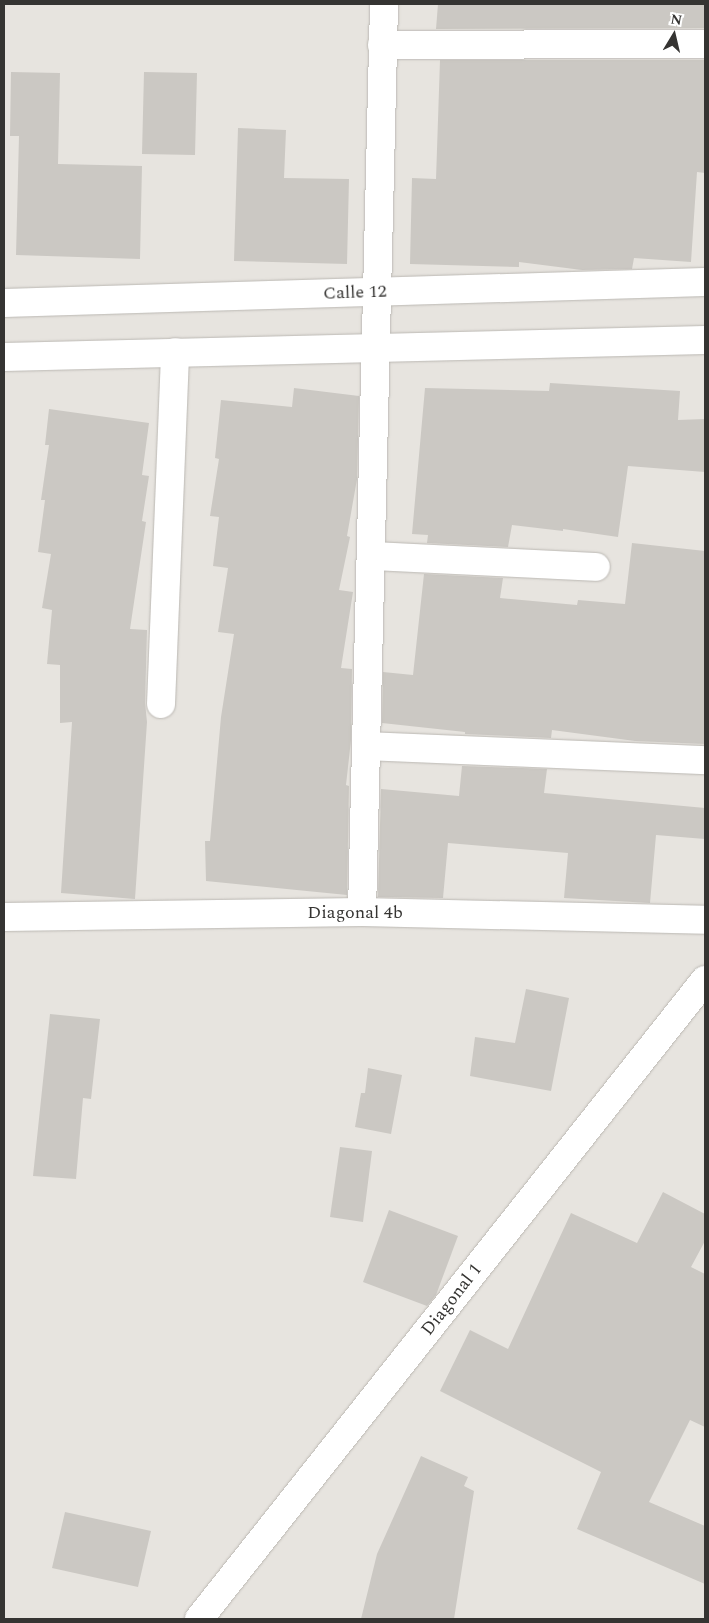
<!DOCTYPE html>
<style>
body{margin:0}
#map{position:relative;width:709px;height:1623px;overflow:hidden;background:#e7e4df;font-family:Spectral,serif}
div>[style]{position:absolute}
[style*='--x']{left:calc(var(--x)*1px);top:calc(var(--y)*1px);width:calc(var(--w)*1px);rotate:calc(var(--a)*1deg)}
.building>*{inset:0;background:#cbc8c3}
.roads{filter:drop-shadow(0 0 1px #bbb8b3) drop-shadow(0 0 1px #bbb8b3)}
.minor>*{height:28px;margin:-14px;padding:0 14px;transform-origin:14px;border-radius:14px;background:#fff}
.tertiary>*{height:28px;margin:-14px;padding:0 14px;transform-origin:14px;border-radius:14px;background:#fff}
span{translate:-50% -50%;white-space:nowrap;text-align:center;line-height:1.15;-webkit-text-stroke:4px #fff;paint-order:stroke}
.street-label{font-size:18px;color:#353432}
.frame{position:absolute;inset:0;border:5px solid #353432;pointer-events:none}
.north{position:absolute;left:649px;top:10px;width:50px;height:50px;-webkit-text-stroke:4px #fff;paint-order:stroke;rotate:9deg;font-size:14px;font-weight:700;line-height:20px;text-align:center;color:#353432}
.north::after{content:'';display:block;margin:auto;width:18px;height:22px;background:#353432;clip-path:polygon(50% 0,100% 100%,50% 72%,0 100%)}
</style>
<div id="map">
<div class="building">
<div style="clip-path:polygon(438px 4px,705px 4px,705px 28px,436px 29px)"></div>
<div style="clip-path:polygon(440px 60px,705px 60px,705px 173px,697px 172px,691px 262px,634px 258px,632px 269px,582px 270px,519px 262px,519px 267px,410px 264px,412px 178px,436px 179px)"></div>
<div style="clip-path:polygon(11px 72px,60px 73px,58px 164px,142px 166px,140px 259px,16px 255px,19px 136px,10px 136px)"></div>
<div style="clip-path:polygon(144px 72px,197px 73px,195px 155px,142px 154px)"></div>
<div style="clip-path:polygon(238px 128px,286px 130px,284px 178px,349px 179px,347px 264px,234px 261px)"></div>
<div style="clip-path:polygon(550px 383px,680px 391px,678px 420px,705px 419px,705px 472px,628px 466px,618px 537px,563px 529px,563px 531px,512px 525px,508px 547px,427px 543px,428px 535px,412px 534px,425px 388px,549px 391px)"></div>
<div style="clip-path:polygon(294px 388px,359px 396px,357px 479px,347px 536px,350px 537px,339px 590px,353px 592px,341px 668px,352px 669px,351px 740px,346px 785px,349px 786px,347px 895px,206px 881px,205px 841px,210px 841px,221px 717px,234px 634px,218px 632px,228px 568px,213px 566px,219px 517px,210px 516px,219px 459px,215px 458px,221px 400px,292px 407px)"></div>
<div style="clip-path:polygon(49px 409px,149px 423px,142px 475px,149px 476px,142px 521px,146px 522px,130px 629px,147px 630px,145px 703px,147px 722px,135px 899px,61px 893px,72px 722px,60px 723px,60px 665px,47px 664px,52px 610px,42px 608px,51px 554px,38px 552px,45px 500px,41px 500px,49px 445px,45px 445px)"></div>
<div style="clip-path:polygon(632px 543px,705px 551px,705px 744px,635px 741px,552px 730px,551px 738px,465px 734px,465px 732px,382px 723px,383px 672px,413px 675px,424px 574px,503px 578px,500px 598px,577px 605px,578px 600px,625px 604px)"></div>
<div style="clip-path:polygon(462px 766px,547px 769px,544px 793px,705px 808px,705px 839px,656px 835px,650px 903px,564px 898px,568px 853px,448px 843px,443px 898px,378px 897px,381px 789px,459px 796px)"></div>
<div style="clip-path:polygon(526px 989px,569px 998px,551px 1091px,470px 1076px,475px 1037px,515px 1043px)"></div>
<div style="clip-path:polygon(50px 1014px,100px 1019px,91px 1099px,83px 1098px,76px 1179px,33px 1176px)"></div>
<div style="clip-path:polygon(368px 1068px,402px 1075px,391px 1134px,355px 1127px,361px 1093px,365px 1093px)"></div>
<div style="clip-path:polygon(340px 1147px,372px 1151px,363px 1222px,330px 1217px)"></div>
<div style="clip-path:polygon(663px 1192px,705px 1214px,705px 1241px,691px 1267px,705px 1274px,705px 1427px,690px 1420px,649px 1502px,705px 1526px,705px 1584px,577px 1529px,601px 1472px,440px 1391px,470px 1330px,508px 1349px,571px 1213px,637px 1243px)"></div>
<div style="clip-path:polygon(389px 1210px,458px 1236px,436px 1295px,427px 1306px,363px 1282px)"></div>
<div style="clip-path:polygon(421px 1456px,468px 1477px,464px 1486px,474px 1491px,454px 1619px,361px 1619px,377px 1554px)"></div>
<div style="clip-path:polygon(65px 1512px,151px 1531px,138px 1587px,52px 1568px)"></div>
</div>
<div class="roads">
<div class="minor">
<div style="--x:382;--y:45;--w:323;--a:-0.2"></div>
<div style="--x:372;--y:556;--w:224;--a:2.8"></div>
<div style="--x:161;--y:704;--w:352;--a:-87.7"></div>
<div style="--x:367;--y:746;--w:338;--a:2.4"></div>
<div style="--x:362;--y:912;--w:908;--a:-88.61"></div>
<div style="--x:4;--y:917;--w:358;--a:-0.8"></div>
<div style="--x:362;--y:912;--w:343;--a:1.3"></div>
<div style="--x:199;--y:1619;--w:815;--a:-51.63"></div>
</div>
<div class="tertiary">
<div style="--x:4;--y:303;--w:701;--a:-1.72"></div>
<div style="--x:4;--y:357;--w:701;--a:-1.39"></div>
</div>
</div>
<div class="street-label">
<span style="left:355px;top:293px;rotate:-2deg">Calle 12</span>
<span style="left:355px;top:913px">Diagonal 4b</span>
<span style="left:452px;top:1300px;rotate:-52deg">Diagonal 1</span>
</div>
<div class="frame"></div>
<div class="north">N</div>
</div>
